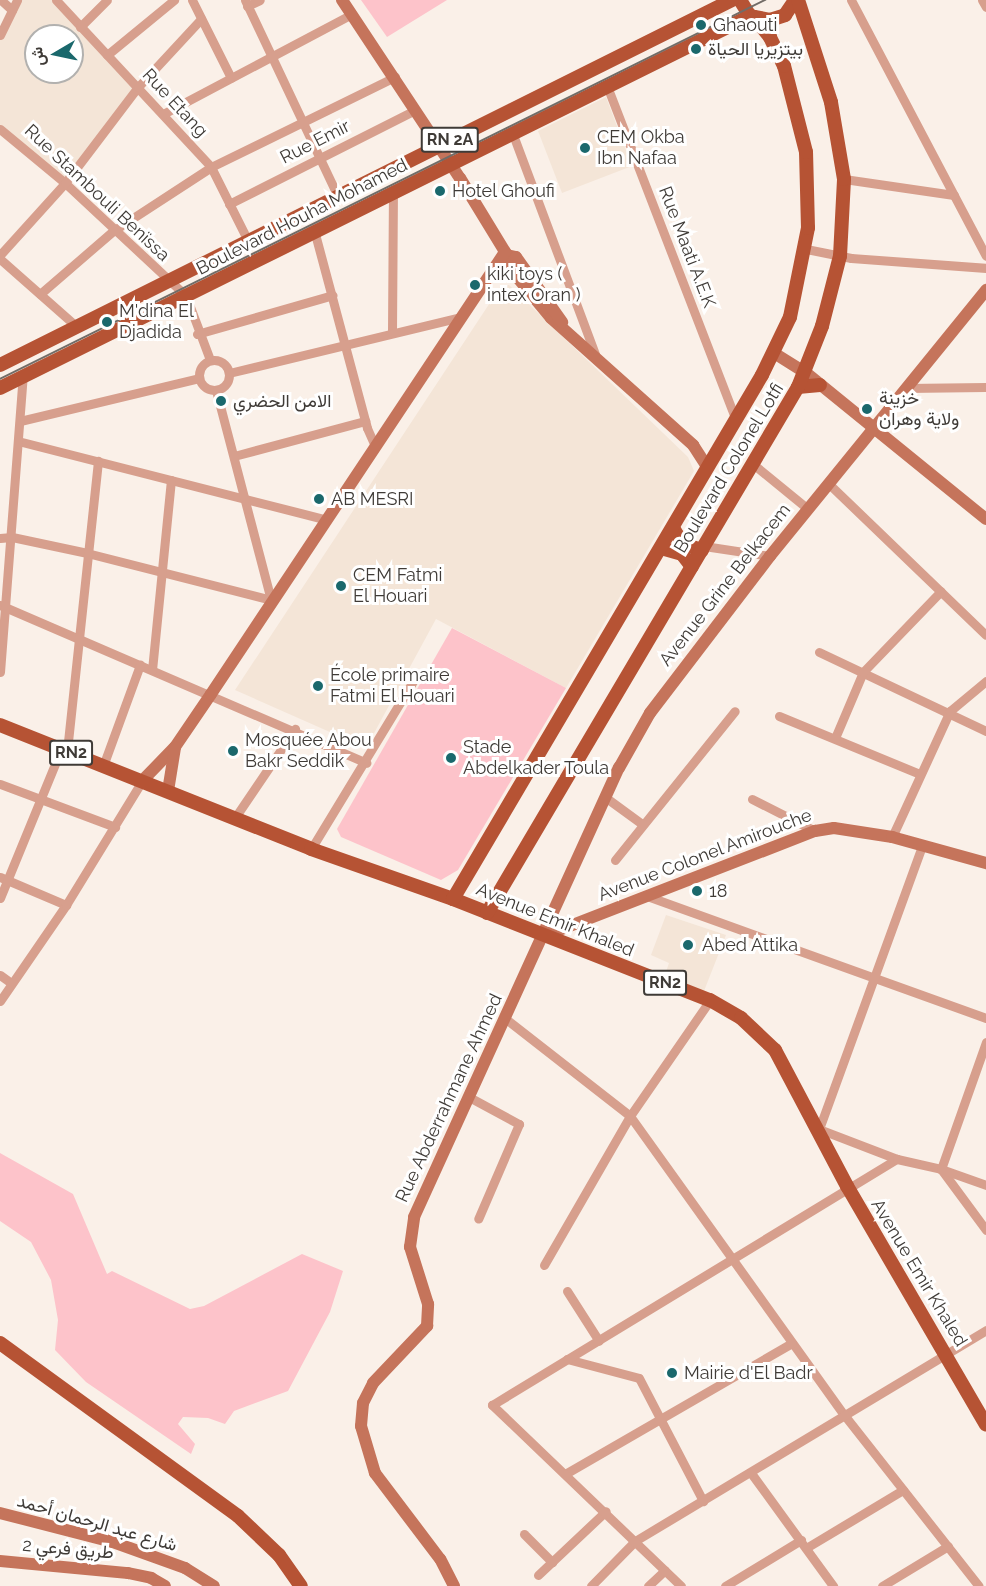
<!DOCTYPE html>
<meta charset="utf-8">
<style>
body{margin:0}
#map{position:relative;width:986px;height:1586px;overflow:hidden;background:#faf0e8;font-family:Raleway,Vazirmatn,sans-serif}
div>[style]{position:absolute}
[style*='--x']{left:calc(var(--x)*1px);top:calc(var(--y)*1px);width:calc(var(--w)*1px);rotate:calc(var(--a)*1deg)}
.built>*{inset:0;background:#f4e5d7}
.green>*{inset:0;background:#fdc3ca}
.street>*{height:9px;margin:-4.5px;padding:0 4.5px;transform-origin:4.5px;border-radius:4.5px;background:#d79f8d}
.street>.ring{margin:-4.5px;padding:0;box-sizing:content-box;background:none;border:9px solid #d79f8d;border-radius:50%}
.secondary>*{height:12px;margin:-6px;padding:0 6px;transform-origin:6px;border-radius:6px;background:#c5745b}
.primary>*{height:14px;margin:-7px;padding:0 7px;transform-origin:7px;border-radius:7px;background:#b65334}
.tram>*{height:1.5px;margin:-0.75px;padding:0 0.75px;transform-origin:0.75px;border-radius:0.75px;background:#726c67}
.dots>*{width:16px;height:16px;translate:-50% -50%;box-sizing:border-box;border:3px solid #fff;border-radius:50%}
span{translate:-50% -50%;white-space:nowrap;text-align:center;line-height:1.15;-webkit-text-stroke:6px #fff;paint-order:stroke}
.shield-label span{padding:2px 4px;background:#fff;border:2px solid;border-radius:4px;-webkit-text-stroke-width:0}
.shield-label{font-size:16px;color:#3f3b37;font-weight:700}
.poi-label{font-size:18px;color:#3f3b37}
.left{translate:0 -50%;text-align:left}
.street-label{font-size:18px;color:#3f3b37}
.north{position:absolute;left:24px;top:24px;width:60px;height:60px;box-sizing:border-box;background:#fff;border:2px solid #b2b1af;border-radius:50%;rotate:261deg;font-size:16px;font-weight:700;line-height:24px;text-align:center;color:#3f3b37}
.north::after{content:'';display:block;margin:auto;width:21px;height:27px;background:#1a686c;clip-path:polygon(50% 0,100% 100%,50% 72%,0 100%)}
</style>
<div id="map">
<div class="built">
<div style="clip-path:polygon(evenodd,17px 0,56px 0,138px 87px,65px 183px,0 129px,0 35px,17px 0,36px 36px,72px 36px,72px 72px,36px 72px,36px 36px)"></div>
<div style="clip-path:polygon(606px 97px,632px 166px,562px 193px,538px 131px)"></div>
<div style="clip-path:polygon(509px 285px,688px 457px,694px 471px,566px 688px,436px 619px,366px 748px,235px 690px,501px 286px)"></div>
<div style="clip-path:polygon(666px 915px,726px 935px,704px 991px,665px 975px,669px 963px,651px 955px)"></div>
</div>
<div class="green">
<div style="clip-path:polygon(361px 0,447px 0,387px 37px)"></div>
<div style="clip-path:polygon(452px 628px,566px 688px,458px 870px,441px 880px,341px 837px,337px 829px)"></div>
<div style="clip-path:polygon(0 1153px,73px 1194px,107px 1274px,112px 1271px,190px 1309px,204px 1306px,302px 1254px,343px 1271px,330px 1312px,288px 1391px,234px 1411px,225px 1424px,208px 1418px,183px 1417px,178px 1424px,195px 1444px,191px 1454px,86px 1382px,55px 1350px,58px 1320px,51px 1280px,31px 1242px,0 1221px)"></div>
</div>
<div class="street">
<div style="--x:1;--y:0;--w:15;--a:42"></div>
<div style="--x:56;--y:0;--w:228;--a:47.1"></div>
<div style="--x:211;--y:167;--w:85;--a:63.4"></div>
<div style="--x:192;--y:0;--w:87;--a:63.4"></div>
<div style="--x:245;--y:0;--w:220;--a:64.7"></div>
<div style="--x:851;--y:0;--w:289;--a:62.2"></div>
<div style="--x:982;--y:0;--w:8;--a:60"></div>
<div style="--x:247;--y:6;--w:14;--a:-25"></div>
<div style="--x:80;--y:27;--w:38;--a:-45"></div>
<div style="--x:0;--y:35;--w:39;--a:-64"></div>
<div style="--x:107;--y:55;--w:87;--a:-39.4"></div>
<div style="--x:607;--y:86;--w:358;--a:68.9"></div>
<div style="--x:163;--y:114;--w:214;--a:-27.9"></div>
<div style="--x:0;--y:129;--w:85;--a:39.7"></div>
<div style="--x:65;--y:183;--w:166;--a:43"></div>
<div style="--x:186;--y:296;--w:68;--a:69.4"></div>
<div style="--x:512;--y:132;--w:237;--a:69.5"></div>
<div style="--x:844;--y:179;--w:111;--a:8.3"></div>
<div style="--x:229;--y:204;--w:208;--a:-26.8"></div>
<div style="--x:314;--y:230;--w:205;--a:75"></div>
<div style="--x:367;--y:428;--w:20;--a:66"></div>
<div style="--x:806;--y:249;--w:46;--a:11.3"></div>
<div style="--x:851;--y:258;--w:135;--a:4.2"></div>
<div style="--x:0;--y:255;--w:97;--a:-47.9"></div>
<div style="--x:65;--y:183;--w:121;--a:-52.8"></div>
<div style="--x:138;--y:87;--w:93;--a:-47.2"></div>
<div style="--x:0;--y:259;--w:103;--a:41.4"></div>
<div style="--x:40;--y:294;--w:96;--a:-40.8"></div>
<div style="--x:113;--y:231;--w:117;--a:-33.1"></div>
<div style="--x:211;--y:167;--w:205;--a:-26.1"></div>
<div style="--x:392;--y:331;--w:141;--a:-89.6"></div>
<div style="--x:197;--y:334;--w:141;--a:-16"></div>
<div class="ring" style="left:199px;top:360px;width:21px;height:21px"></div>
<div style="--x:229;--y:373;--w:238;--a:-13.6"></div>
<div style="--x:906;--y:388;--w:80;--a:-0.7"></div>
<div style="--x:20;--y:421;--w:184;--a:-13.5"></div>
<div style="--x:18;--y:441;--w:317;--a:14.3"></div>
<div style="--x:234;--y:456;--w:136;--a:-15"></div>
<div style="--x:753;--y:464;--w:71;--a:39.3"></div>
<div style="--x:830;--y:485;--w:216;--a:43.9"></div>
<div style="--x:0;--y:538;--w:12;--a:-5"></div>
<div style="--x:12;--y:537;--w:77;--a:12"></div>
<div style="--x:87;--y:553;--w:190;--a:14.3"></div>
<div style="--x:271;--y:600;--w:216;--a:-104.7"></div>
<div style="--x:704;--y:546;--w:67;--a:8.6"></div>
<div style="--x:0;--y:605;--w:399;--a:23.3"></div>
<div style="--x:819;--y:652;--w:185;--a:25.3"></div>
<div style="--x:152;--y:670;--w:191;--a:-84.3"></div>
<div style="--x:0;--y:672;--w:297;--a:-85.6"></div>
<div style="--x:779;--y:716;--w:152;--a:22.4"></div>
<div style="--x:835;--y:738;--w:72;--a:-67"></div>
<div style="--x:863;--y:672;--w:112;--a:-46.1"></div>
<div style="--x:67;--y:751;--w:292;--a:-83.9"></div>
<div style="--x:103;--y:766;--w:108;--a:-69.9"></div>
<div style="--x:0;--y:784;--w:123;--a:20.5"></div>
<div style="--x:605;--y:797;--w:46;--a:36.1"></div>
<div style="--x:752;--y:799;--w:71;--a:26.9"></div>
<div style="--x:234;--y:819;--w:109;--a:-55.9"></div>
<div style="--x:892;--y:837;--w:139;--a:-65.3"></div>
<div style="--x:950;--y:711;--w:47;--a:-39.8"></div>
<div style="--x:311;--y:849;--w:200;--a:-58.7"></div>
<div style="--x:615;--y:860;--w:191;--a:-51.2"></div>
<div style="--x:0;--y:877;--w:72;--a:23"></div>
<div style="--x:647;--y:896;--w:360;--a:19.8"></div>
<div style="--x:0;--y:898;--w:161;--a:-67.7"></div>
<div style="--x:0;--y:975;--w:14;--a:36"></div>
<div style="--x:0;--y:1001;--w:116;--a:-55.5"></div>
<div style="--x:66;--y:905;--w:145;--a:-58.5"></div>
<div style="--x:506;--y:1019;--w:157;--a:38"></div>
<div style="--x:630;--y:1116;--w:369;--a:54.4"></div>
<div style="--x:845;--y:1416;--w:216;--a:51.8"></div>
<div style="--x:986;--y:1042;--w:135;--a:109.5"></div>
<div style="--x:941;--y:1169;--w:76;--a:53.6"></div>
<div style="--x:469;--y:1097;--w:57;--a:28.4"></div>
<div style="--x:519;--y:1124;--w:103;--a:113.3"></div>
<div style="--x:897;--y:1159;--w:84;--a:-159"></div>
<div style="--x:819;--y:1129;--w:303;--a:-70"></div>
<div style="--x:544;--y:1265;--w:172;--a:-60"></div>
<div style="--x:630;--y:1116;--w:141;--a:-55.4"></div>
<div style="--x:567;--y:1291;--w:59;--a:57.4"></div>
<div style="--x:567;--y:1359;--w:74;--a:14.8"></div>
<div style="--x:639;--y:1378;--w:139;--a:62.5"></div>
<div style="--x:751;--y:1473;--w:140;--a:54"></div>
<div style="--x:565;--y:1474;--w:262;--a:-30"></div>
<div style="--x:524;--y:1534;--w:40;--a:45"></div>
<div style="--x:806;--y:1548;--w:113;--a:-30.9"></div>
<div style="--x:538;--y:1575;--w:93;--a:-43.3"></div>
<div style="--x:591;--y:1586;--w:63;--a:-45.6"></div>
<div style="--x:635;--y:1541;--w:410;--a:-31"></div>
<div style="--x:648;--y:1586;--w:23;--a:-43"></div>
<div style="--x:681;--y:1586;--w:262;--a:-136.2"></div>
<div style="--x:492;--y:1405;--w:474;--a:-31.3"></div>
<div style="--x:897;--y:1159;--w:45;--a:12.8"></div>
<div style="--x:941;--y:1169;--w:48;--a:19.6"></div>
<div style="--x:725;--y:1586;--w:89;--a:-31.2"></div>
<div style="--x:882;--y:1586;--w:77;--a:-31.2"></div>
</div>
<div class="secondary">
<div style="--x:342;--y:0;--w:214;--a:56.5"></div>
<div style="--x:460;--y:178;--w:90;--a:58.6"></div>
<div style="--x:507;--y:255;--w:17;--a:73"></div>
<div style="--x:512;--y:271;--w:61;--a:50.3"></div>
<div style="--x:551;--y:318;--w:191;--a:41.8"></div>
<div style="--x:693;--y:445;--w:27;--a:57"></div>
<div style="--x:507;--y:255;--w:9;--a:13"></div>
<div style="--x:516;--y:257;--w:80;--a:54.7"></div>
<div style="--x:774;--y:353;--w:36;--a:32"></div>
<div style="--x:805;--y:372;--w:233;--a:39.1"></div>
<div style="--x:142;--y:781;--w:47;--a:-45.9"></div>
<div style="--x:175;--y:747;--w:64;--a:-55.8"></div>
<div style="--x:211;--y:694;--w:531;--a:-56.37"></div>
<div style="--x:168;--y:791;--w:44;--a:-80.8"></div>
<div style="--x:544;--y:936;--w:291;--a:-21.2"></div>
<div style="--x:815;--y:831;--w:19;--a:-9"></div>
<div style="--x:834;--y:828;--w:59;--a:8.8"></div>
<div style="--x:892;--y:837;--w:98;--a:15.5"></div>
<div style="--x:0;--y:1513;--w:117;--a:14.4"></div>
<div style="--x:113;--y:1542;--w:77;--a:19.9"></div>
<div style="--x:185;--y:1568;--w:34;--a:32"></div>
<div style="--x:0;--y:1561;--w:129;--a:5.4"></div>
<div style="--x:128;--y:1573;--w:24;--a:12"></div>
<div style="--x:151;--y:1578;--w:16;--a:30"></div>
<div style="--x:454;--y:1586;--w:30;--a:-117"></div>
<div style="--x:440;--y:1559;--w:108;--a:-127.1"></div>
<div style="--x:375;--y:1473;--w:49;--a:-106.6"></div>
<div style="--x:361;--y:1426;--w:23;--a:-85"></div>
<div style="--x:363;--y:1403;--w:22;--a:-63"></div>
<div style="--x:373;--y:1383;--w:79;--a:-46.5"></div>
<div style="--x:427;--y:1326;--w:22;--a:-87"></div>
<div style="--x:428;--y:1304;--w:60;--a:-107.5"></div>
<div style="--x:410;--y:1247;--w:30;--a:-82"></div>
<div style="--x:414;--y:1217;--w:494;--a:-65.5"></div>
<div style="--x:619;--y:768;--w:63;--a:-60.6"></div>
<div style="--x:650;--y:713;--w:198;--a:-52.6"></div>
<div style="--x:770;--y:556;--w:343;--a:-50.9"></div>
</div>
<div class="primary">
<div style="--x:740;--y:0;--w:19;--a:58"></div>
<div style="--x:750;--y:16;--w:20;--a:11"></div>
<div style="--x:770;--y:20;--w:16;--a:-18"></div>
<div style="--x:785;--y:15;--w:18;--a:-56"></div>
<div style="--x:0;--y:365;--w:818;--a:-26.5"></div>
<div style="--x:798;--y:387;--w:22;--a:-5"></div>
<div style="--x:0;--y:388;--w:837;--a:-26.38"></div>
<div style="--x:673;--y:528;--w:19;--a:58"></div>
<div style="--x:683;--y:544;--w:20;--a:18"></div>
<div style="--x:661;--y:548;--w:22;--a:16"></div>
<div style="--x:682;--y:554;--w:16;--a:52"></div>
<div style="--x:0;--y:725;--w:335;--a:21.7"></div>
<div style="--x:311;--y:849;--w:151;--a:19.4"></div>
<div style="--x:453;--y:899;--w:276;--a:21.5"></div>
<div style="--x:710;--y:1000;--w:36;--a:30"></div>
<div style="--x:741;--y:1018;--w:47;--a:43.3"></div>
<div style="--x:775;--y:1050;--w:154;--a:62.1"></div>
<div style="--x:847;--y:1186;--w:276;--a:59.8"></div>
<div style="--x:453;--y:899;--w:608;--a:-59.47"></div>
<div style="--x:762;--y:375;--w:64;--a:-64.2"></div>
<div style="--x:790;--y:317;--w:91;--a:-78.6"></div>
<div style="--x:808;--y:228;--w:76;--a:-91.5"></div>
<div style="--x:806;--y:152;--w:89;--a:-104.3"></div>
<div style="--x:784;--y:66;--w:32;--a:-116"></div>
<div style="--x:770;--y:37;--w:26;--a:-129"></div>
<div style="--x:487;--y:913;--w:611;--a:-59.41"></div>
<div style="--x:798;--y:387;--w:66;--a:-68.5"></div>
<div style="--x:822;--y:326;--w:72;--a:-75.6"></div>
<div style="--x:840;--y:256;--w:77;--a:-87"></div>
<div style="--x:844;--y:179;--w:78;--a:-99.6"></div>
<div style="--x:831;--y:102;--w:107;--a:-107.9"></div>
<div style="--x:0;--y:1343;--w:294;--a:36"></div>
<div style="--x:238;--y:1516;--w:57;--a:43.6"></div>
<div style="--x:279;--y:1555;--w:38;--a:55"></div>
</div>
<div class="tram">
<div style="--x:0;--y:379;--w:854;--a:-26.35"></div>
</div>
<div class="dots">
<div style="left:701px;top:25px;background:#1a686c"></div>
<div style="left:696px;top:49px;background:#1a686c"></div>
<div style="left:585px;top:148px;background:#1a686c"></div>
<div style="left:440px;top:191px;background:#1a686c"></div>
<div style="left:475px;top:285px;background:#1a686c"></div>
<div style="left:107px;top:322px;background:#1a686c"></div>
<div style="left:221px;top:401px;background:#1a686c"></div>
<div style="left:867px;top:409px;background:#1a686c"></div>
<div style="left:319px;top:499px;background:#1a686c"></div>
<div style="left:341px;top:586px;background:#1a686c"></div>
<div style="left:318px;top:686px;background:#1a686c"></div>
<div style="left:233px;top:751px;background:#1a686c"></div>
<div style="left:451px;top:758px;background:#1a686c"></div>
<div style="left:697px;top:891px;background:#1a686c"></div>
<div style="left:688px;top:945px;background:#1a686c"></div>
<div style="left:672px;top:1373px;background:#1a686c"></div>
</div>
<div class="shield-label">
<span style="left:450px;top:140px">RN 2A</span>
<span style="left:71px;top:753px">RN2</span>
<span style="left:665px;top:983px">RN2</span>
</div>
<div class="poi-label">
<span class="left" style="left:713px;top:25px">Ghaouti</span>
<span class="left" style="left:708px;top:49px">بيتزيريا الحياة</span>
<span class="left" style="left:597px;top:148px">CEM Okba<br>Ibn Nafaa</span>
<span class="left" style="left:452px;top:191px">Hotel Ghoufi</span>
<span class="left" style="left:487px;top:285px">kiki toys (<br>intex Oran )</span>
<span class="left" style="left:119px;top:322px">M'dina El<br>Djadida</span>
<span class="left" style="left:879px;top:409px">خزينة<br>ولاية وهران</span>
<span class="left" style="left:233px;top:401px">الامن الحضري</span>
<span class="left" style="left:331px;top:499px">AB MESRI</span>
<span class="left" style="left:353px;top:586px">CEM Fatmi<br>El Houari</span>
<span class="left" style="left:330px;top:686px">École primaire<br>Fatmi El Houari</span>
<span class="left" style="left:245px;top:751px">Mosquée Abou<br>Bakr Seddik</span>
<span class="left" style="left:463px;top:758px">Stade<br>Abdelkader Toula</span>
<span class="left" style="left:709px;top:891px">18</span>
<span class="left" style="left:702px;top:945px">Abed Attika</span>
<span class="left" style="left:684px;top:1373px">Mairie d'El Badr</span>
</div>
<div class="street-label">
<span style="left:175px;top:103px;rotate:47deg">Rue Etang</span>
<span style="left:315px;top:142px;rotate:-27deg">Rue Emir</span>
<span style="left:97px;top:193px;rotate:43deg">Rue Stambouli Benïssa</span>
<span style="left:302px;top:217px;rotate:-27deg">Boulevard Houha Mohamed</span>
<span style="left:687px;top:247px;rotate:69deg">Rue Maati A.E.K</span>
<span style="left:729px;top:468px;rotate:-59deg">Boulevard Colonel Lotfi</span>
<span style="left:725px;top:585px;rotate:-52deg">Avenue Grine Belkacem</span>
<span style="left:705px;top:855px;rotate:-21deg">Avenue Colonel Amirouche</span>
<span style="left:555px;top:920px;rotate:22deg">Avenue Emir Khaled</span>
<span style="left:449px;top:1098px;rotate:-65deg">Rue Abderrahmane Ahmed</span>
<span style="left:919px;top:1273px;rotate:59deg">Avenue Emir Khaled</span>
<span style="left:97px;top:1523px;rotate:16deg">شارع عبد الرحمان أحمد</span>
<span style="left:68px;top:1549px;rotate:5deg">طريق فرعي 2</span>
</div>
<div class="north">ش</div>
</div>
